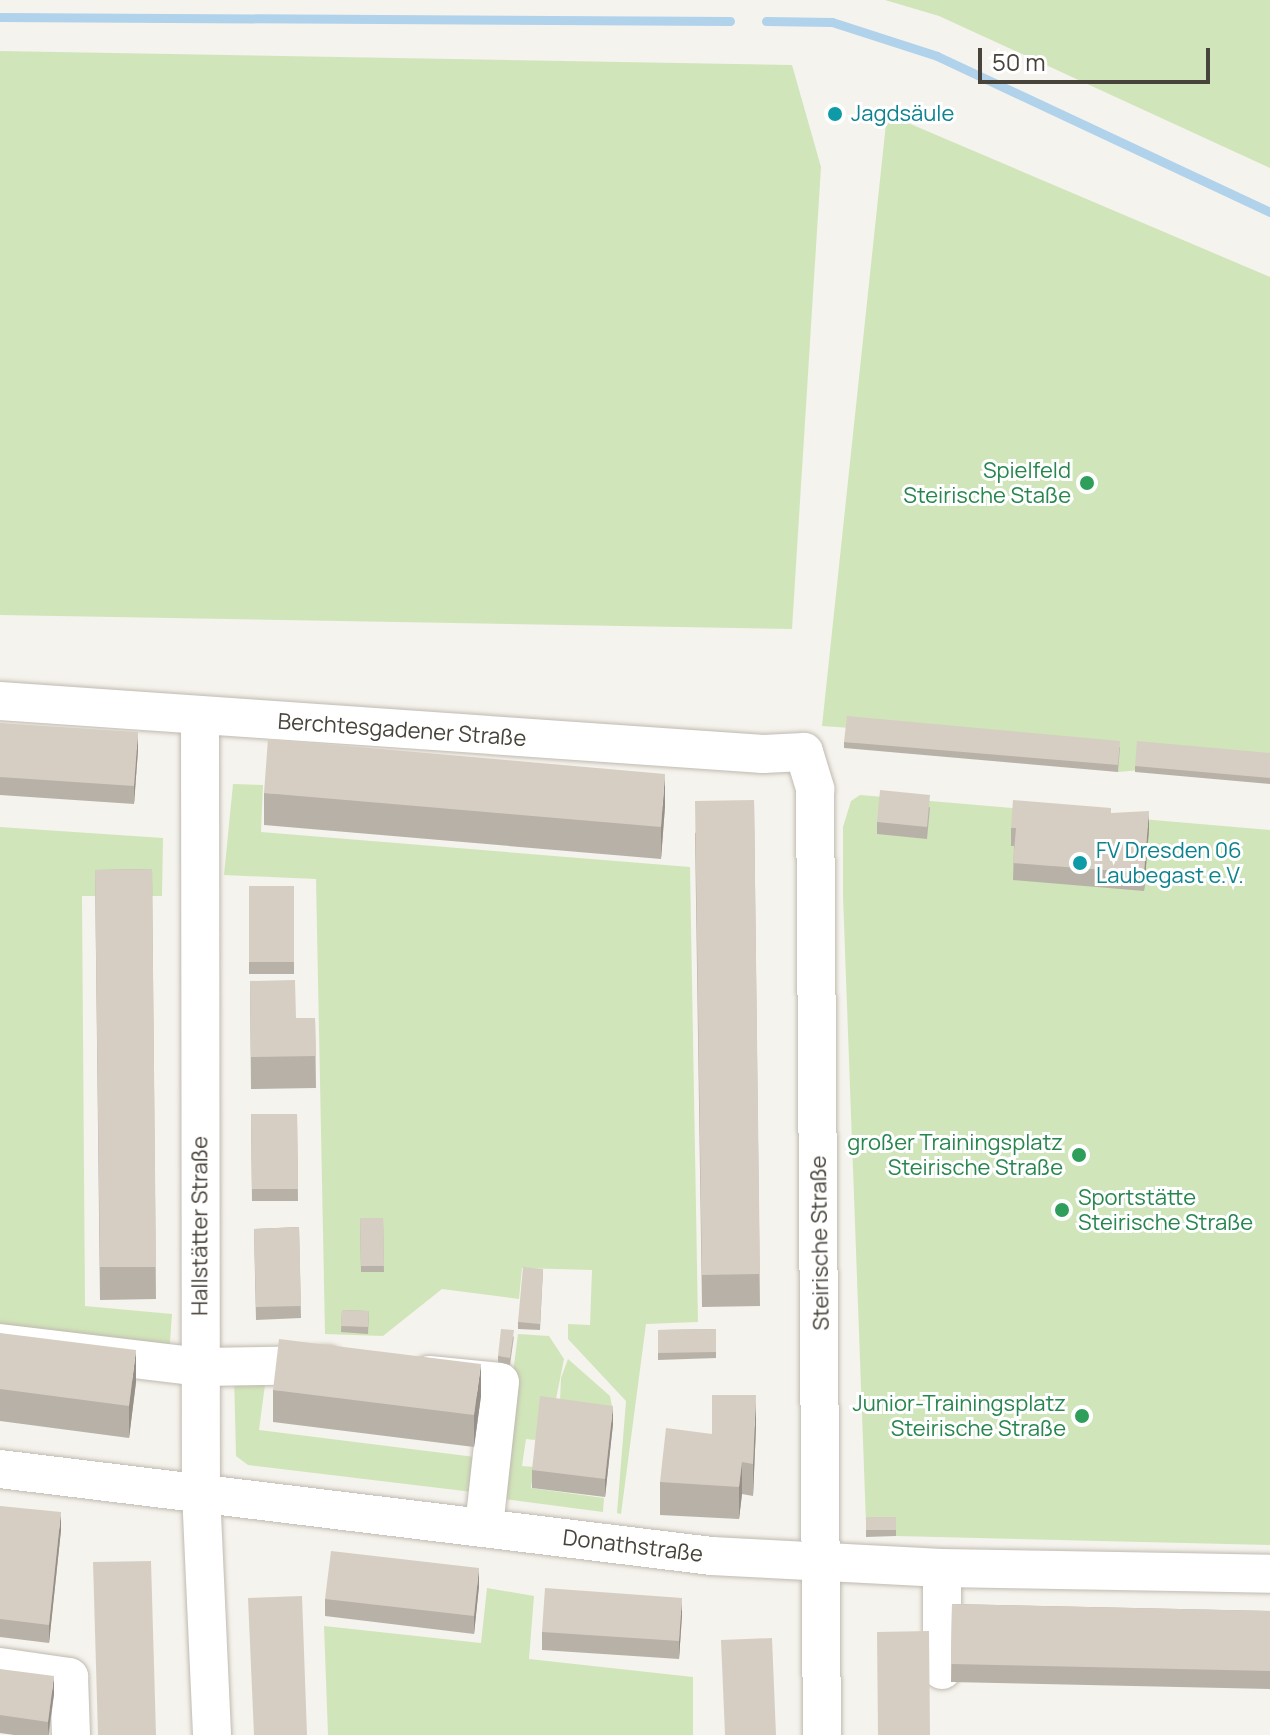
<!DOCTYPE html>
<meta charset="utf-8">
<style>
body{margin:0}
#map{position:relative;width:1270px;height:1735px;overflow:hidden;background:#f5f3ed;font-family:Manrope,sans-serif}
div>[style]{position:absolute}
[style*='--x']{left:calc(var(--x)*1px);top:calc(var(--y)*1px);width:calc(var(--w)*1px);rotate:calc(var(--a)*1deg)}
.green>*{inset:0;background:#d1e5ba}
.stream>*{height:9px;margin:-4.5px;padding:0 4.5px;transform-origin:4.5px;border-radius:4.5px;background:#b0d2eb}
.roads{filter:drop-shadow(0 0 2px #c0bab0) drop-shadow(0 0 2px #c0bab0)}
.minor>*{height:38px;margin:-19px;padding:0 19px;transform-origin:19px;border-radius:19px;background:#fff}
.wall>*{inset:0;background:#b8b1a8}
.shaded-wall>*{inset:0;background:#969088}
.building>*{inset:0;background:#d6cec3}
.dots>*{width:22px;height:22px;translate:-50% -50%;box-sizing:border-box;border:4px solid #fff;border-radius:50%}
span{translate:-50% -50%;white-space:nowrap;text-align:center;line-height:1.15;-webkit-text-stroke:6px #fff;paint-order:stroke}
.culture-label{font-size:22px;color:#0d838f}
.left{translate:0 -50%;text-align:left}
.leisure-label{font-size:22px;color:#27864d}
.right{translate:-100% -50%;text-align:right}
.street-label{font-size:22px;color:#49443b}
.scale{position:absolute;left:978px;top:48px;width:232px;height:36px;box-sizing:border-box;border:4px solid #49443b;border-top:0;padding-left:10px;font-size:24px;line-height:28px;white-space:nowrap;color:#49443b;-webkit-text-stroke:6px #fff;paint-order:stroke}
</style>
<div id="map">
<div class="green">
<div style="clip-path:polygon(885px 0,1270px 0,1270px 168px,939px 16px)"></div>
<div style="clip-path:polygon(0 51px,792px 65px,821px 167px,792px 629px,0 615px)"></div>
<div style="clip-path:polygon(887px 114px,1270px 277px,1270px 759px,1118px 772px,1119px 747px,822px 726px)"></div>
<div style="clip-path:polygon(233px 784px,263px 785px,261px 832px,690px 867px,698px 1322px,646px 1324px,621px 1514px,617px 1513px,626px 1401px,568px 1339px,568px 1324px,590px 1325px,592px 1270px,522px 1268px,519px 1299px,442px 1289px,383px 1336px,325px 1334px,316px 879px,224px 875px)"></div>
<div style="clip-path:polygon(860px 795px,1270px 830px,1270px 1545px,896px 1536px,896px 1523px,866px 1523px,843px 897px,843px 827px,851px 801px)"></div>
<div style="clip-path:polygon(0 827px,163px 838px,162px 896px,82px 896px,85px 1306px,172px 1314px,169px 1356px,0 1332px)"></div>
<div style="clip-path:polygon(518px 1334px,549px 1336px,564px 1359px,556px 1399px,535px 1440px,526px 1439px,522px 1466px,534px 1467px,531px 1488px,604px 1498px,603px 1512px,497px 1498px)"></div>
<div style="clip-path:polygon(568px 1359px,610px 1396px,613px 1411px,560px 1401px,561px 1378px)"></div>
<div style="clip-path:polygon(234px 1375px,266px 1377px,259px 1430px,475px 1457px,481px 1493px,248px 1465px,236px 1456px)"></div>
<div style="clip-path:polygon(487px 1588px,534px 1596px,529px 1659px,693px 1677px,693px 1735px,328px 1735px,324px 1626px,481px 1643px)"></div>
</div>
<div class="stream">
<div style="--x:0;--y:17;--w:730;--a:0.31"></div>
<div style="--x:766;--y:21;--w:66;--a:0.9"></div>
<div style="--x:832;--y:22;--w:110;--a:17.9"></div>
<div style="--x:937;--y:56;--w:368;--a:25.1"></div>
</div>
<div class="roads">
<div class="minor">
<div style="--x:0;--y:701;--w:765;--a:3.97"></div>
<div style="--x:763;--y:754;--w:41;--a:-2.8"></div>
<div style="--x:804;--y:752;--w:39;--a:73"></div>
<div style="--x:815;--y:789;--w:946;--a:89.58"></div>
<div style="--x:200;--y:717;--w:775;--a:89.93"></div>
<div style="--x:201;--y:1492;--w:243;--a:87.4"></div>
<div style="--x:0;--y:1343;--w:201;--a:6.8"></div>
<div style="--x:200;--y:1367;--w:128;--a:-0.9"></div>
<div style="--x:429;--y:1375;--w:71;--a:5.6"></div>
<div style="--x:500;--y:1382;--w:146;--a:96.3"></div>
<div style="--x:0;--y:1469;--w:717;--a:6.97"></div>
<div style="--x:712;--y:1556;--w:230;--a:3"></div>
<div style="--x:942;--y:1568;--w:328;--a:1"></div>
<div style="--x:0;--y:1667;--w:70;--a:8.2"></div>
<div style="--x:69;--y:1677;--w:58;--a:88"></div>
<div style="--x:942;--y:1670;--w:102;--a:-90"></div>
</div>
</div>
<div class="wall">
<div style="clip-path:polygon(0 723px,138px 750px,134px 804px,0 795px)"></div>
<div style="clip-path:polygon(844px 742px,1120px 747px,1118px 772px,844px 748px)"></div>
<div style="clip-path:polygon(1270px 753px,1270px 784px,1135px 772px,1135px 766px)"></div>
<div style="clip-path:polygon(264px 793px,665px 806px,661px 859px,264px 825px)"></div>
<div style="clip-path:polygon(754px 800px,760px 1306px,702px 1307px,695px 833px)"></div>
<div style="clip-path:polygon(930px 807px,927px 839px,877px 834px,877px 822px)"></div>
<div style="clip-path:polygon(1111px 813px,1149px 829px,1144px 891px,1013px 880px,1014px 846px,1011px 846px,1011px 828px)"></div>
<div style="clip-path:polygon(152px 869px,156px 1299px,100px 1300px,95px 870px)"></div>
<div style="clip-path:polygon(249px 886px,294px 886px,294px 974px,249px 974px)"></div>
<div style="clip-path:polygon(250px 981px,296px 1018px,315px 1018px,316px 1088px,251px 1089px)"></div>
<div style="clip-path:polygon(251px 1114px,297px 1114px,298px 1201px,252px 1201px)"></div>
<div style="clip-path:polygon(360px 1218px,383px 1218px,384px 1272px,361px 1272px)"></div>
<div style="clip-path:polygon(299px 1227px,301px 1318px,256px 1320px,254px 1229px)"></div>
<div style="clip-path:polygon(543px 1269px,540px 1330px,518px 1329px,518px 1322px)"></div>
<div style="clip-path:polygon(342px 1310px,369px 1311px,368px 1334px,341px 1332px)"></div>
<div style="clip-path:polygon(716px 1329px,716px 1358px,658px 1360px,658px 1330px)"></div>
<div style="clip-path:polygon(0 1333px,136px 1382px,129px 1438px,0 1421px)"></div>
<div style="clip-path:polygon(514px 1336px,510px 1365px,498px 1362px,498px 1356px)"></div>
<div style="clip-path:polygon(273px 1390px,481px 1396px,474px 1447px,273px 1422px)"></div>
<div style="clip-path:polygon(613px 1424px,605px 1497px,532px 1488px,532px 1470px)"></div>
<div style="clip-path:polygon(756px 1427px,753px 1496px,742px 1494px,739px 1519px,660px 1515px,660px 1482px,712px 1434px)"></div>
<div style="clip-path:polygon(0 1506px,61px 1530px,49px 1643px,0 1637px)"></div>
<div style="clip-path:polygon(866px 1517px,896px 1517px,896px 1536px,866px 1537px)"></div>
<div style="clip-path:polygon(479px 1586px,474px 1634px,325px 1616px,325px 1599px)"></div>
<div style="clip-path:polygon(952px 1604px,1270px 1611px,1270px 1689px,951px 1682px)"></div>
<div style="clip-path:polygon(682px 1615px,679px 1659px,542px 1650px,542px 1632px)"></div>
<div style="clip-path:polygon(0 1669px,54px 1694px,49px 1735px,14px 1735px,0 1733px)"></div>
</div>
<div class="shaded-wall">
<div style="clip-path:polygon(138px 732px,138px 750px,134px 804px,134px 786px)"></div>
<div style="clip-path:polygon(665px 774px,665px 806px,661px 859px,661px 827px)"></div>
<div style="clip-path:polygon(1149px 811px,1149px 829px,1144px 891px,1144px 873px)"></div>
<div style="clip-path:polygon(136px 1350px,136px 1382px,129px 1438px,129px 1406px)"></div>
<div style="clip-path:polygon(481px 1364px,481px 1396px,474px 1447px,474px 1415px)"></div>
<div style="clip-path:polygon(756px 1395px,756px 1427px,753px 1496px,753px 1464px)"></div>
<div style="clip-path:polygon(613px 1406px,613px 1424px,605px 1497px,605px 1479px)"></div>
<div style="clip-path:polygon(742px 1462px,742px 1494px,739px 1519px,739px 1487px)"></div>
<div style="clip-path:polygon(61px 1512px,61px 1530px,49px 1643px,49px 1625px)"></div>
<div style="clip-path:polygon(479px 1568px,479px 1586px,474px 1634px,474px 1616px)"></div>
<div style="clip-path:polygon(682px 1598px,682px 1615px,679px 1659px,679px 1641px)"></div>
<div style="clip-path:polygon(54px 1676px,54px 1694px,48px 1735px,48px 1722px)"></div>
</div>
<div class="building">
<div style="clip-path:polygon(847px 716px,1120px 741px,1118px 765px,844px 742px)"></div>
<div style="clip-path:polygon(0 723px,138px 732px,134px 786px,0 777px)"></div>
<div style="clip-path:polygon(268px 739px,665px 774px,661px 827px,264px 793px)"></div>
<div style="clip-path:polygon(1137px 741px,1270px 753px,1270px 778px,1135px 766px)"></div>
<div style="clip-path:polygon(880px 790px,930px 795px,927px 827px,877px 822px)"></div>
<div style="clip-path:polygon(754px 800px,760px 1274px,702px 1275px,695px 801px)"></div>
<div style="clip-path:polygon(1013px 800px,1111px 808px,1111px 813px,1149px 811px,1144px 873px,1013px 863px,1016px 828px,1011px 828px)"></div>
<div style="clip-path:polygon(152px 869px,156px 1267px,100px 1267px,95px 870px)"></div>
<div style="clip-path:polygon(249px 886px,294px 886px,294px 962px,249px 962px)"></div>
<div style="clip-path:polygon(295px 980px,296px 1018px,315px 1018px,316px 1056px,251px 1057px,250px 981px)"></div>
<div style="clip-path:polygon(251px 1114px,297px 1114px,298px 1189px,252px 1189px)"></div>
<div style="clip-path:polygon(360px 1218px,383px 1218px,384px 1266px,361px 1266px)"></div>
<div style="clip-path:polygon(299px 1227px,301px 1306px,256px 1307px,254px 1229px)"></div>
<div style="clip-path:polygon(523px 1267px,543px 1269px,540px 1324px,518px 1322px)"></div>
<div style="clip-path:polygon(342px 1310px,369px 1311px,368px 1327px,341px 1326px)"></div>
<div style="clip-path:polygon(501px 1329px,514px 1330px,510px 1358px,498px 1356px)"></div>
<div style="clip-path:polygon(716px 1329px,716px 1352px,658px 1353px,658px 1330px)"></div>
<div style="clip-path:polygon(0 1333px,136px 1350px,129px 1406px,0 1389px)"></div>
<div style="clip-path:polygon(279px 1339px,481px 1364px,474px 1415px,273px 1390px)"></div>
<div style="clip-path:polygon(712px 1395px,756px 1395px,753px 1464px,742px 1462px,739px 1487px,660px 1482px,666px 1428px,712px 1434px)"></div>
<div style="clip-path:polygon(540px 1396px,613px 1406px,605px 1479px,532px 1470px)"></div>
<div style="clip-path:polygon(0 1506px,61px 1512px,49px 1625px,0 1619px)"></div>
<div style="clip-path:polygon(866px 1517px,896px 1517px,896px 1530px,866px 1530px)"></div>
<div style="clip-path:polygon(331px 1551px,479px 1568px,474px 1616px,325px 1599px)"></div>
<div style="clip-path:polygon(151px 1561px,156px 1735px,98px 1735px,93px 1562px)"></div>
<div style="clip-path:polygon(545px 1588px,682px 1598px,679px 1641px,542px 1632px)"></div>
<div style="clip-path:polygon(302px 1596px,307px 1735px,254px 1735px,248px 1598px)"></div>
<div style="clip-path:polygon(952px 1604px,1270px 1611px,1270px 1671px,951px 1664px)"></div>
<div style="clip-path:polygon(929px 1631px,930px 1735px,878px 1735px,877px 1632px)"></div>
<div style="clip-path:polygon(772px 1638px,776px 1735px,725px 1735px,721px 1640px)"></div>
<div style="clip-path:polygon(0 1669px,54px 1676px,48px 1722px,0 1715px)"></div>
</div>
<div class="dots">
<div style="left:835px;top:114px;background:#0f9aa8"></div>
<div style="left:1087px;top:483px;background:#2e9e5b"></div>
<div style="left:1080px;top:863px;background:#0f9aa8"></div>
<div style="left:1079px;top:1155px;background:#2e9e5b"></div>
<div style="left:1062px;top:1210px;background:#2e9e5b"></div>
<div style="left:1082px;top:1416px;background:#2e9e5b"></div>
</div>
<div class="culture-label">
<span class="left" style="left:851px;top:114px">Jagdsäule</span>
<span class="left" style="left:1096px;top:863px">FV Dresden 06<br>Laubegast e.V.</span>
</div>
<div class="leisure-label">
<span class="right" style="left:1071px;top:483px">Spielfeld<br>Steirische Staße</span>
<span class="right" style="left:1063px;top:1155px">großer Trainingsplatz<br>Steirische Straße</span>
<span class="left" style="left:1078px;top:1210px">Sportstätte<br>Steirische Straße</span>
<span class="right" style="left:1066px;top:1416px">Junior-Trainingsplatz<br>Steirische Straße</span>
</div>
<div class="street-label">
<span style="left:402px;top:730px;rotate:4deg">Berchtesgadener Straße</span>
<span style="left:200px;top:1226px;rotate:-90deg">Hallstätter Straße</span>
<span style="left:820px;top:1243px;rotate:-91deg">Steirische Straße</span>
<span style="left:633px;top:1546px;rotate:7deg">Donathstraße</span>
</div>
<div class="scale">50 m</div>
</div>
